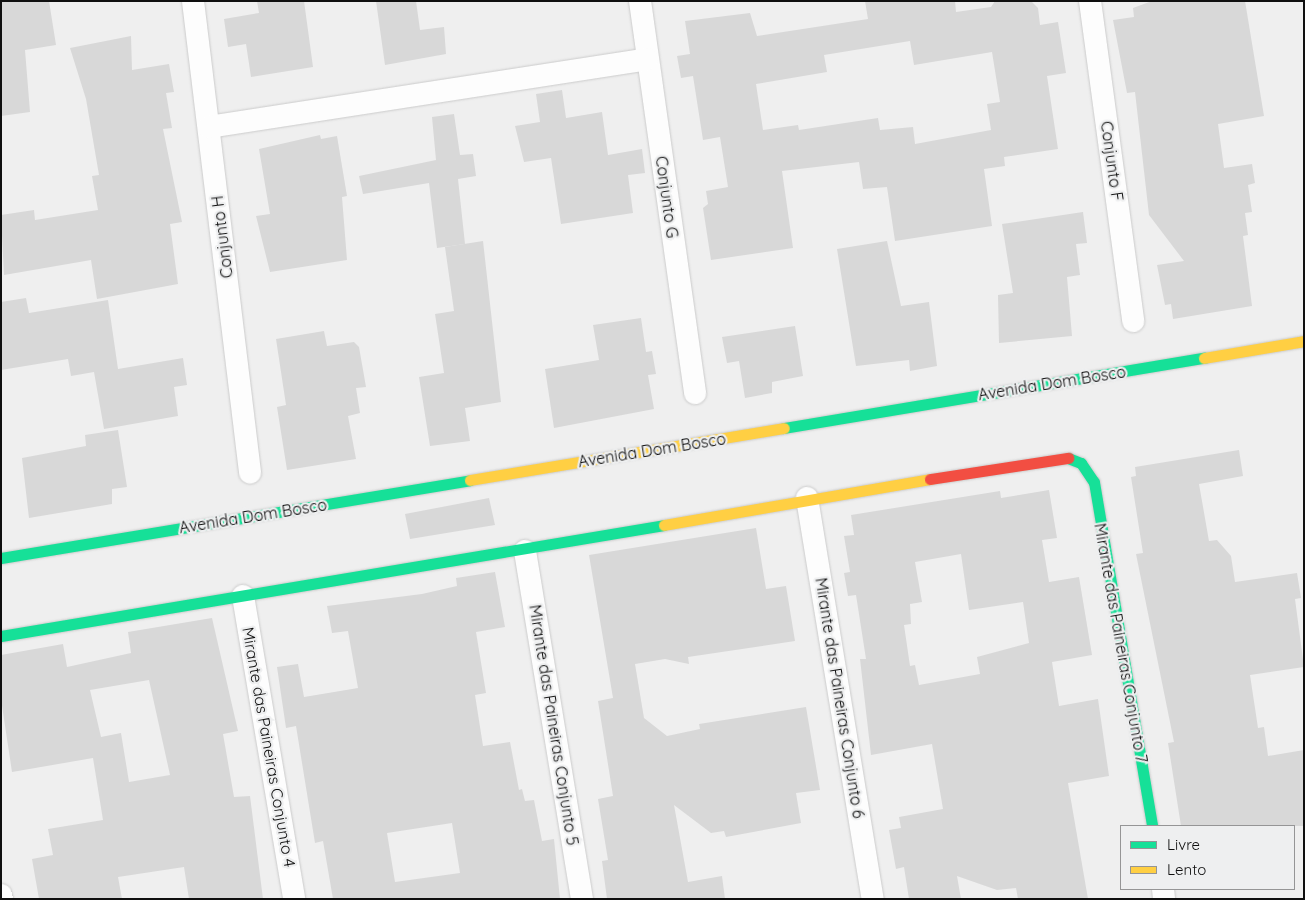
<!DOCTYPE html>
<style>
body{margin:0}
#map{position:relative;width:1305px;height:900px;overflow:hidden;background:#efefef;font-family:Quicksand,sans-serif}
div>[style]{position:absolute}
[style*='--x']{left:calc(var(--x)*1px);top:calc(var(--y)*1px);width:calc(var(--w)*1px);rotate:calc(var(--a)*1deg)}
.building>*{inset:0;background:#d8d8d8}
.roads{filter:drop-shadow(0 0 1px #cbcbcb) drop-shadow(0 0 1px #cbcbcb)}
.street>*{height:22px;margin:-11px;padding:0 11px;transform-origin:11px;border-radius:11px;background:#fdfdfd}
.fast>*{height:11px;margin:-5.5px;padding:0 5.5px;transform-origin:5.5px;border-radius:5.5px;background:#16e098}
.slow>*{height:11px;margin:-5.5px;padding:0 5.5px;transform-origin:5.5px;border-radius:5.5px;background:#ffcf43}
.jam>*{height:11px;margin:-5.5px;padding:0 5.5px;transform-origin:5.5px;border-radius:5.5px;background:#f24e42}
span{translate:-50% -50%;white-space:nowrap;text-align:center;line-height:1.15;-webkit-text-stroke:4.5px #eeeff0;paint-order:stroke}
.street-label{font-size:16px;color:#0f0f0f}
.frame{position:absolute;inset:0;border:2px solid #0f0f0f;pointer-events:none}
.legend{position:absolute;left:1120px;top:825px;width:175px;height:65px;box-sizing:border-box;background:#eeeff0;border:1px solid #959596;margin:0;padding:6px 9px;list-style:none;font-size:15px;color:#0f0f0f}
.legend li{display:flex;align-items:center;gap:10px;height:25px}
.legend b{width:25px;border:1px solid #959596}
</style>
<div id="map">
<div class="building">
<div style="clip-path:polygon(1px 1px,49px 1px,56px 45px,25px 50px,30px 112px,1px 116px)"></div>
<div style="clip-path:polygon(257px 1px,304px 1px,313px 67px,251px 77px,246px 44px,228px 47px,224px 19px,259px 13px)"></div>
<div style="clip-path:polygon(376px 1px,416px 1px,420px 30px,444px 27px,446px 54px,385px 65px)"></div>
<div style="clip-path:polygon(evenodd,865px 1px,955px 1px,956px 12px,991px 7px,995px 1px,1031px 1px,1038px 8px,1040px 25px,1058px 22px,1066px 73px,1047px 76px,1058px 149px,1004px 157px,1005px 166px,984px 169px,992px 226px,895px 241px,887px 187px,863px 189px,859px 162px,782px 171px,793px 248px,711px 260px,703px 208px,708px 204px,706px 191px,728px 187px,720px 137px,703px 140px,693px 76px,681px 78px,677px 56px,690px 54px,685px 21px,750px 13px,757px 36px,868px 19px,865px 1px,910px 41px,914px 65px,992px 52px,1000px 102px,987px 104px,991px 130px,915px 144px,913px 127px,880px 130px,878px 118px,799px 130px,798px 125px,763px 130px,756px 84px,827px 72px,824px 55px,910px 41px)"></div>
<div style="clip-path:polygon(1152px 1px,1245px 1px,1264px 116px,1218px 124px,1224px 168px,1252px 164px,1255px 183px,1248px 185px,1252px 212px,1245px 213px,1248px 235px,1243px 236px,1252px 306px,1173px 319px,1171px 304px,1165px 305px,1157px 265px,1184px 261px,1149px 215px,1135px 92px,1127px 93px,1113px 20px,1134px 17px,1133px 8px)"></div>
<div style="clip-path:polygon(131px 36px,132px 70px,169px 64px,174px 92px,166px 93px,172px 128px,163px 129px,182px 222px,170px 224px,178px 284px,97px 299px,91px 260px,4px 275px,1px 215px,34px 210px,35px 220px,98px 210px,92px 176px,99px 175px,86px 99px,70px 48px)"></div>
<div style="clip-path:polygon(562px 90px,566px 118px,602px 112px,608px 155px,642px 149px,645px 173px,628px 175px,633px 213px,561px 224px,551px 158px,524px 162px,515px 126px,540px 122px,536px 94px)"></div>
<div style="clip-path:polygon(454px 114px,460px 155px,473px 154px,476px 176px,458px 179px,465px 244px,437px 248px,429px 183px,363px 194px,359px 176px,436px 160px,432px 117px)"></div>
<div style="clip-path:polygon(320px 135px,321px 139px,337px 136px,347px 196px,342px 197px,347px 260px,270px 272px,256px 216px,270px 214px,259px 149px)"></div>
<div style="clip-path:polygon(1083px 212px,1087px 243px,1076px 244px,1080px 275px,1067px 277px,1072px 336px,999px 343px,998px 295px,1013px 293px,1002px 224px)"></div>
<div style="clip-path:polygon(483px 241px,501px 402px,465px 408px,470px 441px,430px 446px,419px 377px,444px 373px,435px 314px,454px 311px,445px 247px)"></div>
<div style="clip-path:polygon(887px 241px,901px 306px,929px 302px,937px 366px,910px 371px,909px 360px,856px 366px,837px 249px)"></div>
<div style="clip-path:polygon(26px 298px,29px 313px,108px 300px,118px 369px,183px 358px,187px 385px,174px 387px,178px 416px,104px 429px,94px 372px,71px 376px,68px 359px,1px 370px,1px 302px)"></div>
<div style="clip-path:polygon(641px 318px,646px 352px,652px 351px,656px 374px,648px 375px,654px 409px,554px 428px,545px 369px,599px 360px,593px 325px)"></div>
<div style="clip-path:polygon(795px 326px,803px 376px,772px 382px,772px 393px,745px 398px,739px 361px,727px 363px,722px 337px)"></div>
<div style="clip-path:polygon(324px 331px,327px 346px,354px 342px,359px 347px,366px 387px,356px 388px,360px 413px,348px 416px,356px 459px,287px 470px,277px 407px,286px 405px,276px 339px)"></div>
<div style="clip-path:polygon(118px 430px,127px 487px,112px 489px,112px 504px,29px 518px,22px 458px,86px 446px,85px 435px)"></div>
<div style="clip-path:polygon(1239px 450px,1243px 476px,1199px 484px,1209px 541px,1217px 540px,1231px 556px,1235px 582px,1297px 573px,1301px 598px,1295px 599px,1304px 667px,1250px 675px,1258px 728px,1264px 727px,1268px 756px,1304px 750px,1304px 826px,1181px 826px,1168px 743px,1174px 742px,1136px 554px,1143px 553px,1131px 477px,1136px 476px,1135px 467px)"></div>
<div style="clip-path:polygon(evenodd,1049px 490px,1057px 538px,1042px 540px,1049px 582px,1079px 577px,1092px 655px,1052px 662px,1059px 706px,1098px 699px,1109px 776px,1068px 783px,1088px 899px,1018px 899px,1016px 888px,997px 890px,957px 876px,961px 899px,909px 899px,904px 867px,896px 869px,889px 830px,901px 828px,899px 817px,943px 809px,932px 744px,871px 755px,860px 659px,866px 659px,856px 595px,848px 596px,844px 573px,850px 572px,844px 536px,854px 535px,851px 515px,1000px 491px,1001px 498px,1049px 490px,961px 554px,969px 610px,1023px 602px,1029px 643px,977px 657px,980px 674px,919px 685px,915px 665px,910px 666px,904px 625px,911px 624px,910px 604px,922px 602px,915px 562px,961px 554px)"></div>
<div style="clip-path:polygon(489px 498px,495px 525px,410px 539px,405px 514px)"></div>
<div style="clip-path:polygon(756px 528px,766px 589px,786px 586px,795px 641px,688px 657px,689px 664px,665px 659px,635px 664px,644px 718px,667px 736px,700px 729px,699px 724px,806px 707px,820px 790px,796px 793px,801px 823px,726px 837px,724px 831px,711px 833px,674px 805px,688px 882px,722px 876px,725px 899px,607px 899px,602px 861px,608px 860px,598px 799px,613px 796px,598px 701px,613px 698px,589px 555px)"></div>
<div style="clip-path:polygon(evenodd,495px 572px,505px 627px,476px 632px,486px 693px,475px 695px,483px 746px,510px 742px,519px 790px,522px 789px,525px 801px,534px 800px,542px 841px,554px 839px,560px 899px,333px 899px,323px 841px,315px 843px,296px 726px,286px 728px,277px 667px,298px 664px,304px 697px,358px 688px,348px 631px,332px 633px,327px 606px,422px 594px,457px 586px,456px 578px,495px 572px,452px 823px,460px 873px,395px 882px,387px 833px,452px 823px)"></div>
<div style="clip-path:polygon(evenodd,212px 618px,238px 731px,223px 734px,234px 797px,250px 796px,263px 899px,189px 899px,184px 867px,118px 877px,122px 899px,39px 899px,32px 859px,53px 855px,48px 829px,103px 820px,93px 758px,12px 772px,1px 699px,1px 655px,63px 644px,67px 667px,131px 653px,128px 632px,212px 618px,149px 680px,170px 775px,129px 782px,121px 733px,101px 737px,90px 690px,149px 680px)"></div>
</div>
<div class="roads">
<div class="street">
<div style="--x:193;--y:1;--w:475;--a:83.1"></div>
<div style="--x:640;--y:1;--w:396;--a:82"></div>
<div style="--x:1090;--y:1;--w:323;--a:82.3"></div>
<div style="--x:209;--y:127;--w:443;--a:-8.8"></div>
<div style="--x:807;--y:498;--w:406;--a:80.7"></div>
<div style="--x:525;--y:551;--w:353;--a:80.7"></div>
<div style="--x:243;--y:596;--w:307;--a:80.4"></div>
<div style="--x:1163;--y:889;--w:10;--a:84"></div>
<div style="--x:1;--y:895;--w:4;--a:76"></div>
</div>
<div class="fast">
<div style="--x:784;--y:428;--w:426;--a:-9.5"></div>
<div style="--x:1068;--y:458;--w:14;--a:21"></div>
<div style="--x:1081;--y:463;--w:23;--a:56"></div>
<div style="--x:1094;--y:482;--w:349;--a:80.4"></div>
<div style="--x:1;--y:558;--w:475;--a:-9.4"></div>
<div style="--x:1;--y:636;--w:672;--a:-9.5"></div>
</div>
<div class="slow">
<div style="--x:1204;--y:358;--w:101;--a:-9.6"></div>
<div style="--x:470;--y:480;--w:318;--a:-9.4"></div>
<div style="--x:664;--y:525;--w:270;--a:-9.8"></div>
</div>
<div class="jam">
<div style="--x:930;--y:479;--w:140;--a:-8.7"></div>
</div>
</div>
<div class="street-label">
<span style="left:1112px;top:161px;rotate:82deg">Conjunto F</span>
<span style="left:667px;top:197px;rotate:82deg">Conjunto G</span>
<span style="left:222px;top:237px;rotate:-97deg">Conjunto H</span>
<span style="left:1052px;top:383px;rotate:-9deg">Avenida Dom Bosco</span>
<span style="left:652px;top:450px;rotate:-9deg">Avenida Dom Bosco</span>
<span style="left:253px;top:516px;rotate:-9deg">Avenida Dom Bosco</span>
<span style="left:1121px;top:643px;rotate:80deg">Mirante das Paineiras Conjunto 7</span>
<span style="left:840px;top:698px;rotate:81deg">Mirante das Paineiras Conjunto 6</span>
<span style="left:554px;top:725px;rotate:81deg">Mirante das Paineiras Conjunto 5</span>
<span style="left:269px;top:747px;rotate:80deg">Mirante das Paineiras Conjunto 4</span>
</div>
<div class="frame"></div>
<ul class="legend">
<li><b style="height:6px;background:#16e098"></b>Livre</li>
<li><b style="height:6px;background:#ffcf43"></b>Lento</li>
</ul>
</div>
